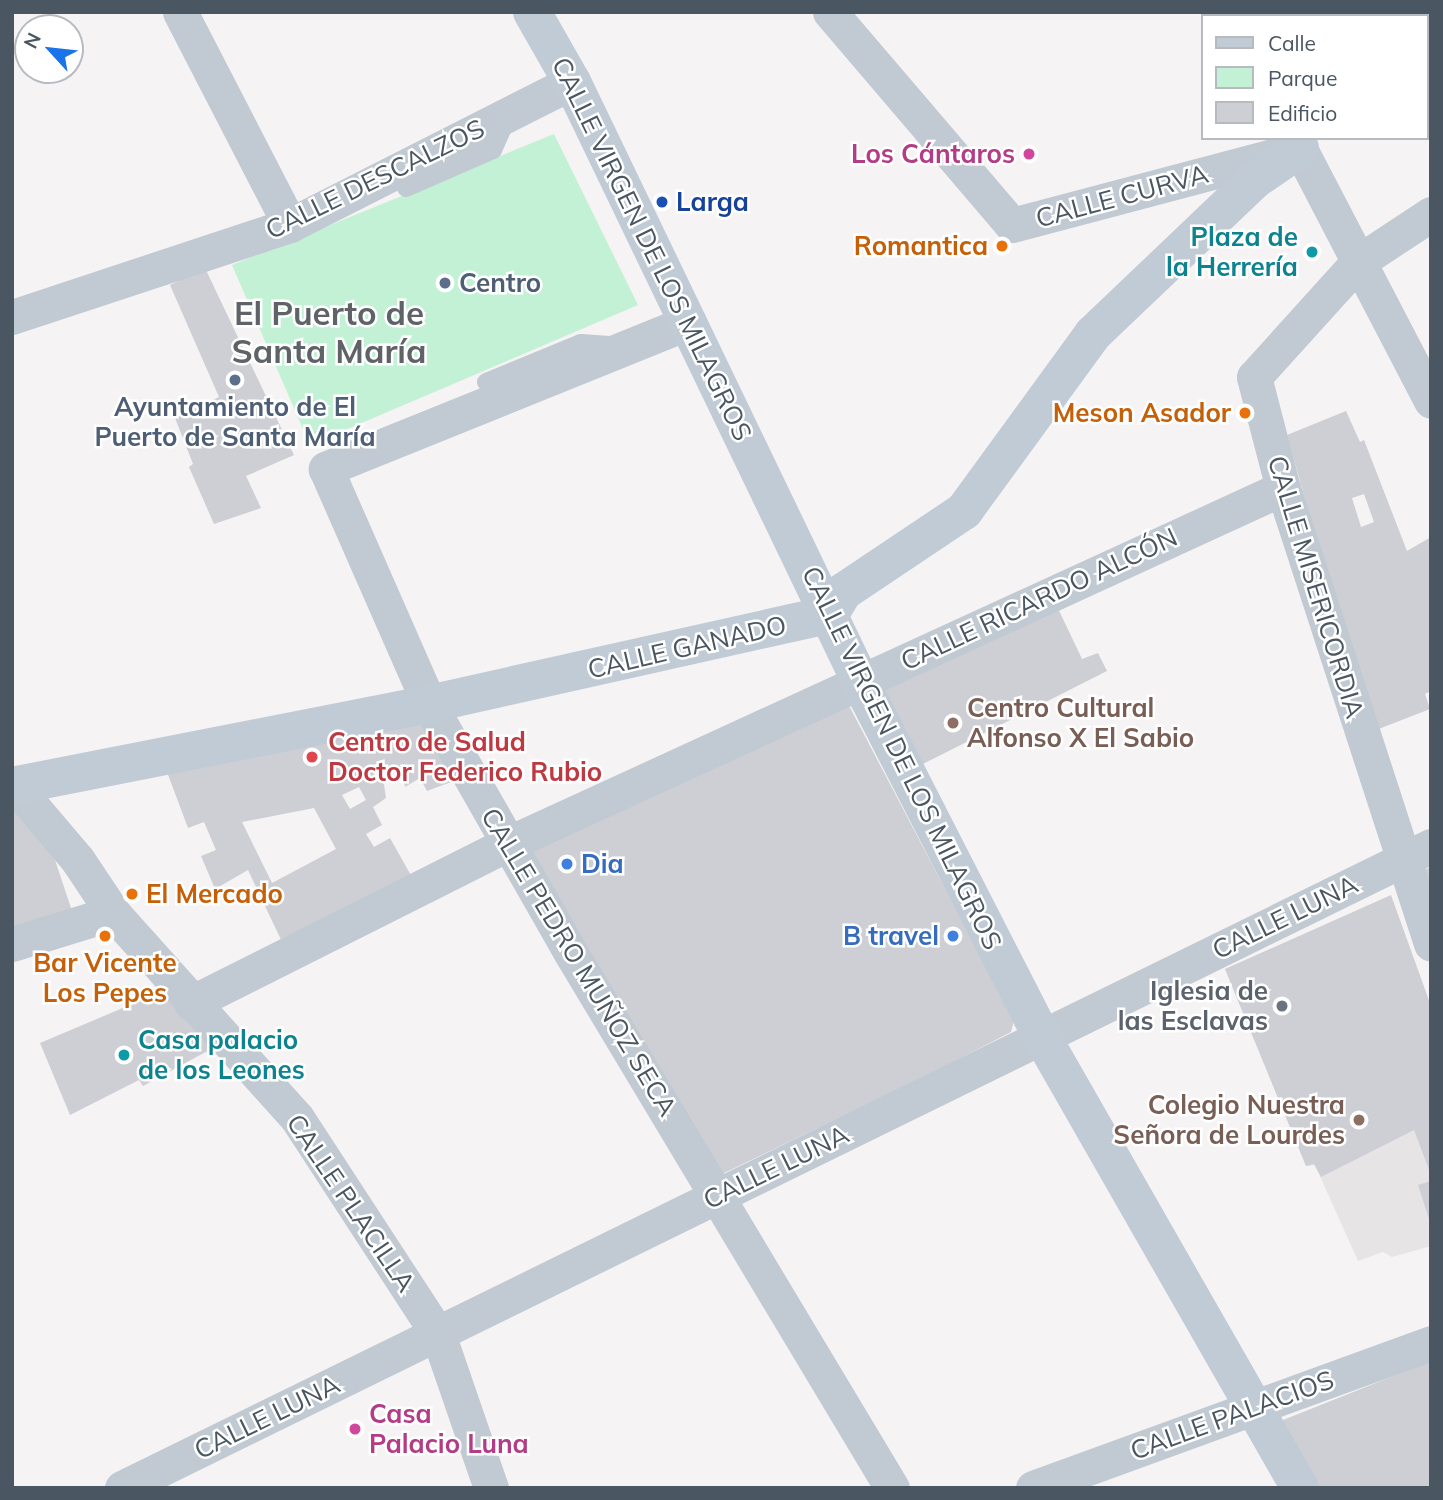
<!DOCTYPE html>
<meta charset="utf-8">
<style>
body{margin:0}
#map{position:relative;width:1443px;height:1500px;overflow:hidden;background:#f5f3f3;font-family:Mulish,sans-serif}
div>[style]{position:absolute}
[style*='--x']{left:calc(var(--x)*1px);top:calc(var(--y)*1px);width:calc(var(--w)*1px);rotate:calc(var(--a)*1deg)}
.education>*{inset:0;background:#e6e4e5}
.green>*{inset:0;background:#c3f1d5}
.building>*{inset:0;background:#cdcfd5}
.lane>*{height:18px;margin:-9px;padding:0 9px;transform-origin:9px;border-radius:9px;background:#c1cad2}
.street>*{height:35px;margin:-17.5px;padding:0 17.5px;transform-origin:17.5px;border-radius:17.5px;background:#c1cad2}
.secondary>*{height:38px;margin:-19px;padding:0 19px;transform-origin:19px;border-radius:19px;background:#c1cbd6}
.dots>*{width:19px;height:19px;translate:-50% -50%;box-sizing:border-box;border:4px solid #fff;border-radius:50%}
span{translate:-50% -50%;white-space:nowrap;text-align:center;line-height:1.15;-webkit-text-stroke:5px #fff;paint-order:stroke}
.hotel-label{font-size:26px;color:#b23c85;font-weight:700}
.right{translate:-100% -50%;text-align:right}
.left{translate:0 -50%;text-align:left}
.street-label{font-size:26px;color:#4a5661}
.transit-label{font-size:26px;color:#164399;font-weight:700}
.culture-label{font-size:26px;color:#0d838f;font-weight:700}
.food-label{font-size:26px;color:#c56008;font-weight:700}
.service-label{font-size:26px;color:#4e5e75;font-weight:700}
.education-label{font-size:26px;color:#785e54;font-weight:700}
.health-label{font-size:26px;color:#be3a42;font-weight:700}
.shop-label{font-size:26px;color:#366cbe;font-weight:700}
.worship-label{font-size:26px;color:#5b616d;font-weight:700}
.district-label{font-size:33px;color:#5f6368;font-weight:700}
.frame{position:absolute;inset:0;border:14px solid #4a5661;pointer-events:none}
.legend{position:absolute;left:1201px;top:14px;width:228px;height:126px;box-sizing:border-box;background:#fff;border:2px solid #b7bbc0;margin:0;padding:9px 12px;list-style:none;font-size:21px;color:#4a5661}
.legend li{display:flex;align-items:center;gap:14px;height:35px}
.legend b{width:35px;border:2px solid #b7bbc0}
.north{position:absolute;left:14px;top:14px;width:70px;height:70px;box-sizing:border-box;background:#fff;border:2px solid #b7bbc0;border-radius:50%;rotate:297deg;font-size:19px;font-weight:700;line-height:28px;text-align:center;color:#4a5661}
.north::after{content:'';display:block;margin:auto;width:24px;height:32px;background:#1a73e8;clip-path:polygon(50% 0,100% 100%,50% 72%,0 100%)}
</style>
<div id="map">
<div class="education">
<div style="clip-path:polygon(1294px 939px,1431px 1006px,1431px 1246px,1392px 1257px,1383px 1252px,1358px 1261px,1315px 1165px,1306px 1166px,1225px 969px)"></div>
</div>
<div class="green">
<div style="clip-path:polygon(554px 134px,638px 305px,310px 445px,232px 265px)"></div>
</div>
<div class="building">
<div style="clip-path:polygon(205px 268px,294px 455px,246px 476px,261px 508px,214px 524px,189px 467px,193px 464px,175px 418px,219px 397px,170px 285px)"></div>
<div style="clip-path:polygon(evenodd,1346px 411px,1360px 442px,1364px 440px,1407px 551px,1431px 537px,1431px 691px,1425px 694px,1430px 709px,1371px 732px,1287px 435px,1346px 411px,1364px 494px,1374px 522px,1361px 527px,1352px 498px,1364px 494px)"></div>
<div style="clip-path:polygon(1054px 600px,1082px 659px,1098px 653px,1107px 671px,923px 764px,880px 681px)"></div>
<div style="clip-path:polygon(845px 698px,1014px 1021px,1011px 1032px,930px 1074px,720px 1175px,528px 845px)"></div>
<div style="clip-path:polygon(evenodd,430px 720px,462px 778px,427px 791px,420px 778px,405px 787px,402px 769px,382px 771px,386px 798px,373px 807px,382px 825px,366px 834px,374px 847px,390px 838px,413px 879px,284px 946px,248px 870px,215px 889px,201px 856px,216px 850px,204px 822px,188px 828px,167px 772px,430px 720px,359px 787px,366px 800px,350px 809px,342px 795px,359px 787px,430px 720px,314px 808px,336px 849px,272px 883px,242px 822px,314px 808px)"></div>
<div style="clip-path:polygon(12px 808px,52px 851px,74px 917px,12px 935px)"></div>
<div style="clip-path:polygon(1431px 867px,1431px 905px,1417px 873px)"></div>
<div style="clip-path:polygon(1391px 895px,1431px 1006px,1431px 1175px,1414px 1130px,1321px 1177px,1314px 1164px,1306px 1166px,1225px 969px)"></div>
<div style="clip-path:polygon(163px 991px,213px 1048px,143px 1086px,139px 1080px,70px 1115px,40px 1043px)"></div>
<div style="clip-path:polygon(1431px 1181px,1431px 1222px,1430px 1222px,1418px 1185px)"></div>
<div style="clip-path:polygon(1431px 1361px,1431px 1488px,1313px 1488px,1278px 1422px)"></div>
</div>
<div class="lane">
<div style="--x:406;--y:188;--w:95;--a:-23.6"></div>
<div style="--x:493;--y:150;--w:35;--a:-66"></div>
<div style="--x:486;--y:382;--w:103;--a:-22.3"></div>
<div style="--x:581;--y:343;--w:32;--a:4"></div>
</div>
<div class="street">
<div style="--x:180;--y:12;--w:240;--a:62.7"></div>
<div style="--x:830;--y:12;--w:280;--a:49.5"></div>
<div style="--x:1012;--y:225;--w:298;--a:-14.8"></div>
<div style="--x:1300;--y:149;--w:284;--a:62.5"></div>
<div style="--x:1431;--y:214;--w:87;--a:146.7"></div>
<div style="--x:1358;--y:262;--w:155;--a:132.1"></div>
<div style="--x:1254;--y:377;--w:115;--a:75.4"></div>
<div style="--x:1283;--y:488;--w:479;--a:72"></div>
<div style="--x:12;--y:317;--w:293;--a:-18.3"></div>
<div style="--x:290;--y:225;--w:316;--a:-26.9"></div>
<div style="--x:689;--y:322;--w:392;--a:158"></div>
<div style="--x:326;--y:469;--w:257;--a:66.3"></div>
<div style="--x:429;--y:704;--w:287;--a:60.3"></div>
<div style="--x:571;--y:953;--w:624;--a:59.04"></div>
<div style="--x:15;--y:786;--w:96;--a:49.7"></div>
<div style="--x:77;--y:859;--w:65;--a:56.3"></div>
<div style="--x:113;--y:913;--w:275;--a:48.1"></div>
<div style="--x:297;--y:1118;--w:258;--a:56.9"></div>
<div style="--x:438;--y:1334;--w:163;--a:71"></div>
<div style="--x:12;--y:944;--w:106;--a:-17.1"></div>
<div style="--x:191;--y:1003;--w:354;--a:-26.7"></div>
<div style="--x:507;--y:844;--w:854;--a:-24.64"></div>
<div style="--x:122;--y:1488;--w:1458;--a:-26.13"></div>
<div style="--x:1033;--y:1488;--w:424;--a:-20"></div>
</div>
<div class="secondary">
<div style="--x:532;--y:12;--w:81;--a:60.3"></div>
<div style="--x:572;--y:82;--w:685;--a:64.3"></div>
<div style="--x:869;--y:699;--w:380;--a:62.9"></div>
<div style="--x:1042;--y:1037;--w:520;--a:60.23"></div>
<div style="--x:1264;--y:12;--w:4;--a:76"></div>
<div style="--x:12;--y:786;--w:425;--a:-11.1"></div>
<div style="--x:429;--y:704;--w:411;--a:-12.6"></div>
<div style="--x:830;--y:614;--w:26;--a:-59"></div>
<div style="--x:843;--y:592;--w:146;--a:-33.8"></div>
<div style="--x:964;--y:511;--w:219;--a:-53.9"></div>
<div style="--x:1093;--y:334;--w:225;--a:-43.6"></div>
<div style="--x:1256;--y:179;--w:53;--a:-34.3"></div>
<div style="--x:1300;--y:149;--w:11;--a:-105"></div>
</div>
<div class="dots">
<div style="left:1029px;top:154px;background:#d1479c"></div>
<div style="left:662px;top:202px;background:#1a4fb4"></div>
<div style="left:1002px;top:246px;background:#e8710a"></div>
<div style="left:1312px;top:252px;background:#0f9aa8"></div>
<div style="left:445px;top:283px;background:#5c6f8a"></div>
<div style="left:235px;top:380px;background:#5c6f8a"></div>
<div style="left:1245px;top:413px;background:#e8710a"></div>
<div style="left:953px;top:723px;background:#8d6e63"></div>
<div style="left:312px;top:757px;background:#e0444e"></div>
<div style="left:567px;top:864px;background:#3f7fe0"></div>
<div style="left:132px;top:894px;background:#e8710a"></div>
<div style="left:105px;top:936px;background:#e8710a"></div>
<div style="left:953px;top:936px;background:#3f7fe0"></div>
<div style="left:1282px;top:1006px;background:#6b7280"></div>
<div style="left:124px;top:1055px;background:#0f9aa8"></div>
<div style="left:1359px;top:1120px;background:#8d6e63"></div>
<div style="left:355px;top:1429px;background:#d1479c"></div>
</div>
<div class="hotel-label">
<span class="right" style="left:1015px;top:154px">Los Cántaros</span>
<span class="left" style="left:369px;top:1429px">Casa<br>Palacio Luna</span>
</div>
<div class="street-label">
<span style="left:375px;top:179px;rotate:-26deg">CALLE DESCALZOS</span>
<span style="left:1122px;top:196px;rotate:-15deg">CALLE CURVA</span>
<span style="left:652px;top:249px;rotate:64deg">CALLE VIRGEN DE LOS MILAGROS</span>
<span style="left:1316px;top:587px;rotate:73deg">CALLE MISERICORDIA</span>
<span style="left:1039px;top:599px;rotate:-25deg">CALLE RICARDO ALCÓN</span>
<span style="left:687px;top:647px;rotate:-13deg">CALLE GANADO</span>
<span style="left:902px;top:758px;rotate:64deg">CALLE VIRGEN DE LOS MILAGROS</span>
<span style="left:1285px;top:917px;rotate:-26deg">CALLE LUNA</span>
<span style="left:579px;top:962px;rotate:59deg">CALLE PEDRO MUÑOZ SECA</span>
<span style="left:776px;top:1167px;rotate:-26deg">CALLE LUNA</span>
<span style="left:351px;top:1203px;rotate:56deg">CALLE PLACILLA</span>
<span style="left:1232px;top:1415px;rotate:-20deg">CALLE PALACIOS</span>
<span style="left:267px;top:1417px;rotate:-26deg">CALLE LUNA</span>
</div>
<div class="transit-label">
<span class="left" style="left:676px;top:202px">Larga</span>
</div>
<div class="culture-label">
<span class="right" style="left:1298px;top:252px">Plaza de<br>la Herrería</span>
<span class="left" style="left:138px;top:1055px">Casa palacio<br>de los Leones</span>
</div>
<div class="food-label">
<span class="right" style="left:988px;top:246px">Romantica</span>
<span class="right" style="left:1231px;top:413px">Meson Asador</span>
<span class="left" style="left:146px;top:894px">El Mercado</span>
<span style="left:105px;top:978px">Bar Vicente<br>Los Pepes</span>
</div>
<div class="service-label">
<span class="left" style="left:459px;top:283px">Centro</span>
<span style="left:235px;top:422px">Ayuntamiento de El<br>Puerto de Santa María</span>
</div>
<div class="education-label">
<span class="left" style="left:967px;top:723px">Centro Cultural<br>Alfonso X El Sabio</span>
<span class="right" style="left:1345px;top:1120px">Colegio Nuestra<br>Señora de Lourdes</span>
</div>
<div class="health-label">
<span class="left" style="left:328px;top:757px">Centro de Salud<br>Doctor Federico Rubio</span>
</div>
<div class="shop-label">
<span class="left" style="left:581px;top:864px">Dia</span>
<span class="right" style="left:939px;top:936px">B travel</span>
</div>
<div class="worship-label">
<span class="right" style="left:1268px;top:1006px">Iglesia de<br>las Esclavas</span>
</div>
<div class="district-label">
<span style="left:329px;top:332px">El Puerto de<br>Santa María</span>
</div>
<div class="frame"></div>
<ul class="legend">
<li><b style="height:9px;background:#c1cbd6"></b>Calle</li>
<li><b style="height:19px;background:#c3f1d5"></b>Parque</li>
<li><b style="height:19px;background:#cdcfd5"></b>Edificio</li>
</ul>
<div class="north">N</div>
</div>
